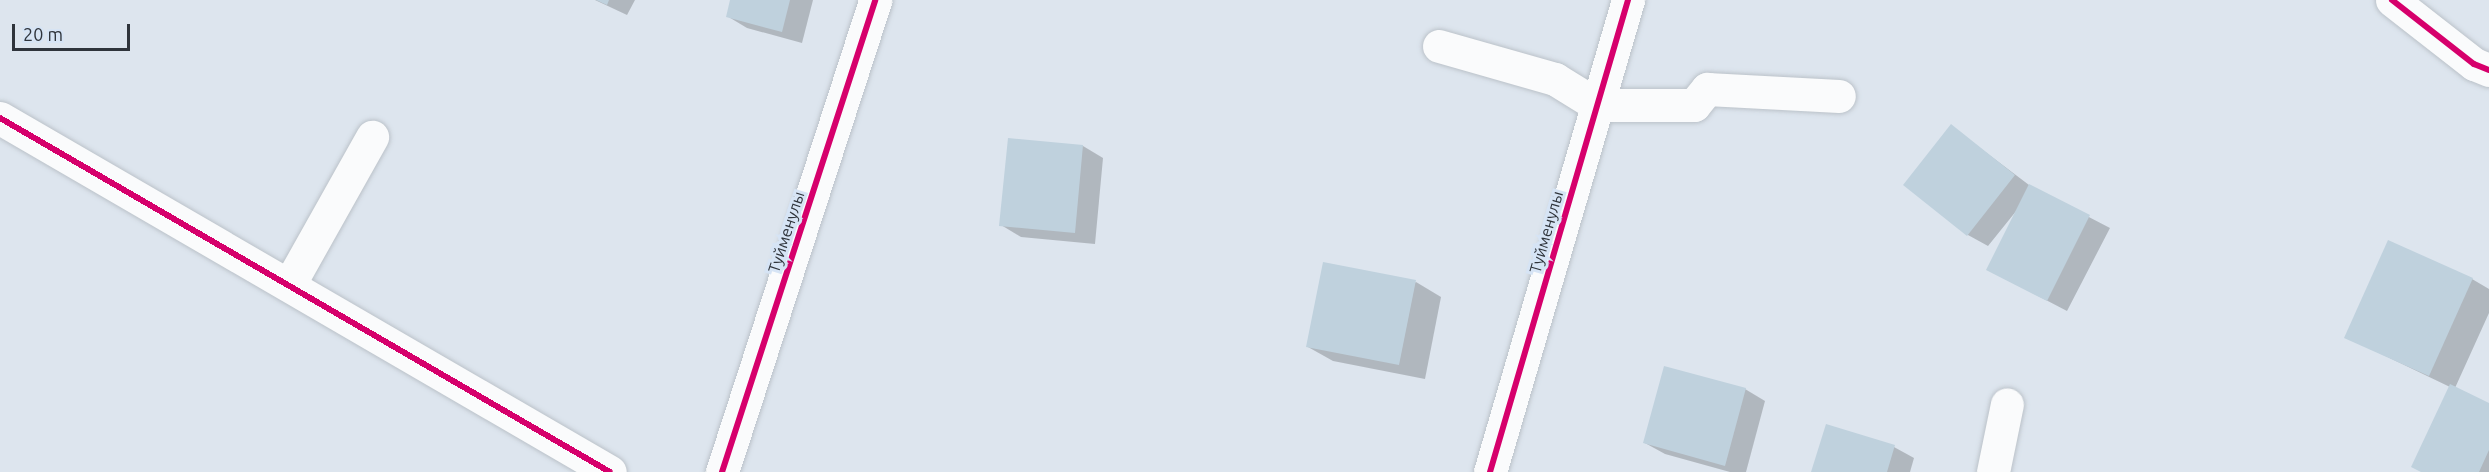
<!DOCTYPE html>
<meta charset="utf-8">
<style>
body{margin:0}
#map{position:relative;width:2489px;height:472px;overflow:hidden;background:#dde5ee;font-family:Ubuntu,sans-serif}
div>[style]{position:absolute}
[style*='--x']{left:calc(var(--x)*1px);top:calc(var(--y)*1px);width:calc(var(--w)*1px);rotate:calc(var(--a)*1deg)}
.shadow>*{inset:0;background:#0003}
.building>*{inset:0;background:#bfd1dd}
.roads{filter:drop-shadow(0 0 2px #bbc2c9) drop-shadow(0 0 2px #bbc2c9)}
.minor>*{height:33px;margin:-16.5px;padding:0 16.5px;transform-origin:16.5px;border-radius:16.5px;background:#fafbfc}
.cycleway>*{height:6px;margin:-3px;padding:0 3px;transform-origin:3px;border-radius:3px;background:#d6006c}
span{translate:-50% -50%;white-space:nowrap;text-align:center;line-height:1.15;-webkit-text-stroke:6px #d6e4f5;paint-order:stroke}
.street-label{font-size:16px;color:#2f343b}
.scale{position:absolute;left:12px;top:24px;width:118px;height:27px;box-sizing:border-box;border:3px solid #2f343b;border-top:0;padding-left:8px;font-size:18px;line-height:21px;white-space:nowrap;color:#2f343b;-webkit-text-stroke:4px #d6e4f5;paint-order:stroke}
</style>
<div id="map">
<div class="shadow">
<div style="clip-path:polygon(595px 0,635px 0,627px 15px)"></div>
<div style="clip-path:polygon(732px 0,813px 0,802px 43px,747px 28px,727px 16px)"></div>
<div style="clip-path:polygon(1951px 126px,2033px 188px,2110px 228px,2067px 311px,1988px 270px,2017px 210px,1988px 246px,1968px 235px)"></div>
<div style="clip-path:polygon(1009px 139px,1083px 146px,1103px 158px,1095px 244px,1021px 237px,1001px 225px)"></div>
<div style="clip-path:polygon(2472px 279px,2489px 289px,2489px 313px,2455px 388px,2489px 404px,2489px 472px,2422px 472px,2450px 387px,2346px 337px)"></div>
<div style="clip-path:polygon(1416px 282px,1441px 297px,1425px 379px,1333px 361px,1308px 347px)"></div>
<div style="clip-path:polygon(1745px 389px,1765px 401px,1746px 472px,1730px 472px,1665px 454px,1645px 443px)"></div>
<div style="clip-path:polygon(1894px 447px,1914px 458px,1910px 472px,1813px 472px)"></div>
</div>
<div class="building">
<div style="clip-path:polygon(596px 0,609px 0,607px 5px)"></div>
<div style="clip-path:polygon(730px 0,790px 0,782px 32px,726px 17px)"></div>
<div style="clip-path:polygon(1951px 124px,2015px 175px,1967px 236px,1903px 185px)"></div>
<div style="clip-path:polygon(1008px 138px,1083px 145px,1075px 233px,999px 226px)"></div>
<div style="clip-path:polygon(2029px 184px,2090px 215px,2047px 301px,1986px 270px)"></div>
<div style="clip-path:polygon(2388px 240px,2473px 278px,2429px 376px,2344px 338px)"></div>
<div style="clip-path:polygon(1323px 262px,1416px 280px,1399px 365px,1306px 347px)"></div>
<div style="clip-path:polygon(1664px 366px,1746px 388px,1725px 466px,1643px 443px)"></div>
<div style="clip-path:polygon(2450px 384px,2489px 403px,2489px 450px,2479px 472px,2421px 472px,2411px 467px)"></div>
<div style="clip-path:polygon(1826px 424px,1895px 445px,1887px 472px,1811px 472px)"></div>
</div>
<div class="roads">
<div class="minor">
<div style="--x:2392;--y:0;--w:104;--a:38"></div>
<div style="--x:2474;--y:64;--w:16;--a:22"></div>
<div style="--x:1439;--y:46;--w:121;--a:15.9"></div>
<div style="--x:1555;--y:79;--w:49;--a:31.8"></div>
<div style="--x:1597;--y:105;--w:97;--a:0"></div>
<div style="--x:1694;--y:105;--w:21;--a:-51"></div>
<div style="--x:1707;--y:89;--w:132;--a:3"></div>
<div style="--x:0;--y:118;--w:705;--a:30.13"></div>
<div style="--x:289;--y:285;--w:170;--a:-60.7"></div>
<div style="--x:722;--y:472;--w:496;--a:-72"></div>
<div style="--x:1490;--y:472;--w:492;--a:-73.7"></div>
<div style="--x:1993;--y:472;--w:69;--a:-78.4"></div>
</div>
</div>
<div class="cycleway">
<div style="--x:2392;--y:0;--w:104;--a:38"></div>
<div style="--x:2474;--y:64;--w:16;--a:22"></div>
<div style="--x:0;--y:118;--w:705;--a:30.13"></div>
<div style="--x:722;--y:472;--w:496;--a:-72"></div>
<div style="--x:1490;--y:472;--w:492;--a:-73.7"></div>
</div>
<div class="street-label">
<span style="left:786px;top:232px;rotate:-72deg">Туйменулы</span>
<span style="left:1546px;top:232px;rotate:-74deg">Туйменулы</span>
</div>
<div class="scale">20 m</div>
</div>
